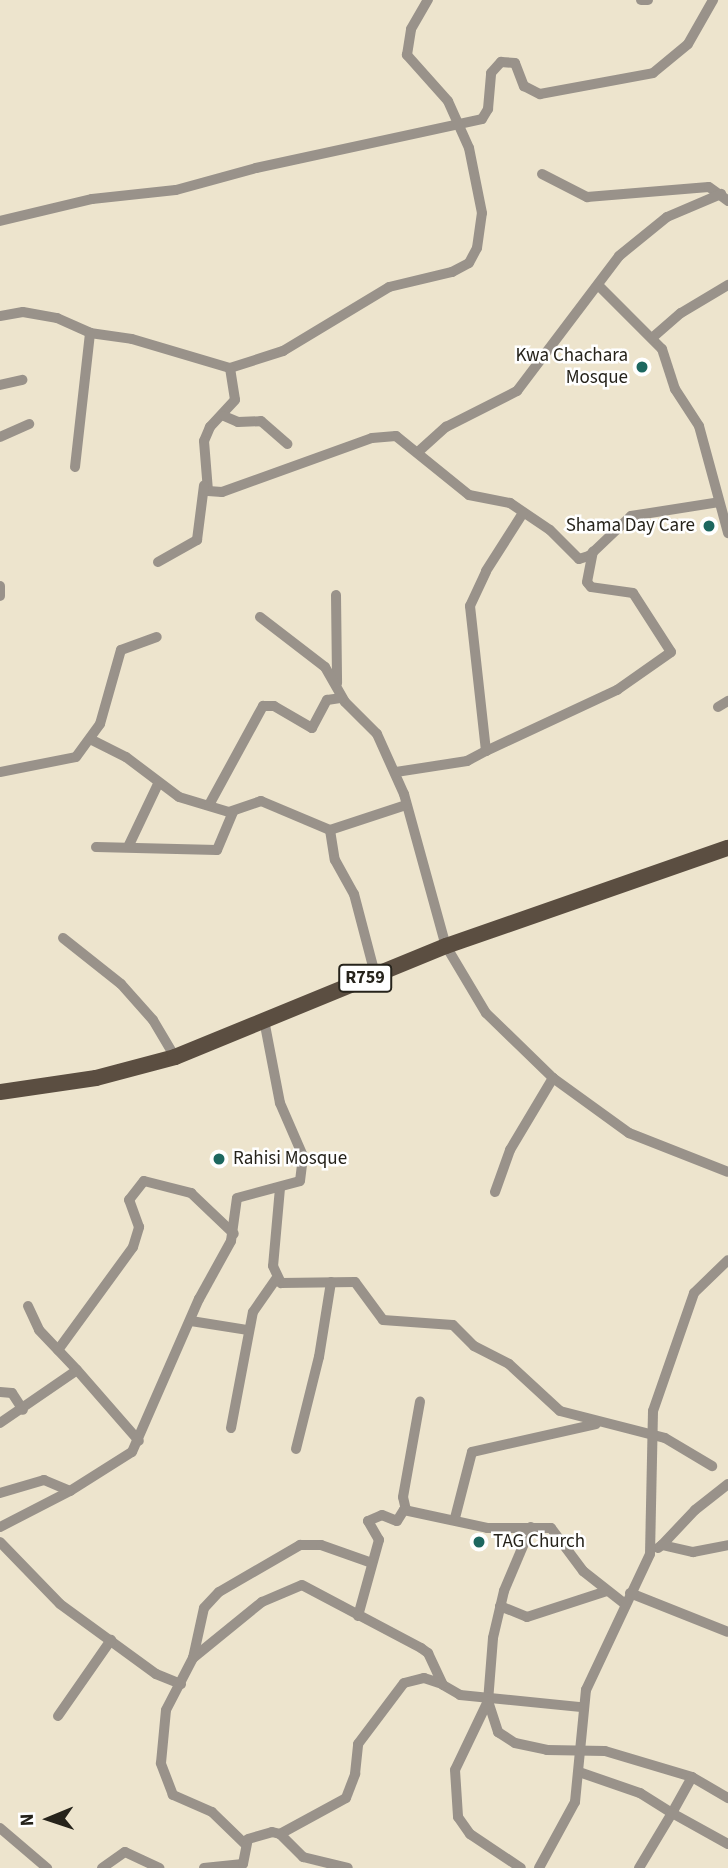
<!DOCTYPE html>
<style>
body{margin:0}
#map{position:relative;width:728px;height:1868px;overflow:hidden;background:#ede4cd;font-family:"Source Sans 3",sans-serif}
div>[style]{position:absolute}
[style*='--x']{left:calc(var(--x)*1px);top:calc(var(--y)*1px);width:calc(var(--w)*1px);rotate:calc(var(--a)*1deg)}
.street>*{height:10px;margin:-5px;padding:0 5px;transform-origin:5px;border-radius:5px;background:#99928a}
.primary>*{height:16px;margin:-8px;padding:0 8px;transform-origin:8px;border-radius:8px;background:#5b4e41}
.dots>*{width:19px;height:19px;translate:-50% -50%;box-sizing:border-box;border:4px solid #fff;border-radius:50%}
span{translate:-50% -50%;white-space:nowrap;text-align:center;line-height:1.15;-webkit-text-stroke:5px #fff;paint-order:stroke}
.shield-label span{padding:2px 5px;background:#fff;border:2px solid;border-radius:5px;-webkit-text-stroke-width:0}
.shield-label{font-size:18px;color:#26231b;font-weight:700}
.poi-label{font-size:19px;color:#26231b}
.right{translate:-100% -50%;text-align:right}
.left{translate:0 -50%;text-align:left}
.north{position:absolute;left:14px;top:1784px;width:70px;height:70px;-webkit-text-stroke:5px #fff;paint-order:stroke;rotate:268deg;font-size:19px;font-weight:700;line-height:28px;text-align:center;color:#26231b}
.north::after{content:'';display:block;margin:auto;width:24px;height:32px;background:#26231b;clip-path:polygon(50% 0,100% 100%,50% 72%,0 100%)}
</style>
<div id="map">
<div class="street">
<div style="--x:641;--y:0;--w:7;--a:0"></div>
<div style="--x:542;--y:174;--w:51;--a:27.1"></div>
<div style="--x:587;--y:197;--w:122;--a:-4.7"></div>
<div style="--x:709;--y:187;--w:24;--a:36"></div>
<div style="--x:0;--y:221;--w:95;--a:-13.4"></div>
<div style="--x:92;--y:199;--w:84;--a:-6.1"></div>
<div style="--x:176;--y:190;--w:83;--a:-15.4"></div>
<div style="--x:256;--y:168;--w:231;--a:-12.2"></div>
<div style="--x:482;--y:119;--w:12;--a:-59"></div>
<div style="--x:488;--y:109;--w:36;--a:-85"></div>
<div style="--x:491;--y:73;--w:15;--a:-48"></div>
<div style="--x:501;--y:62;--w:14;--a:4"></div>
<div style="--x:515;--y:63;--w:25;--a:69"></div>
<div style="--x:524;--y:86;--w:18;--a:27"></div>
<div style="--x:540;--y:94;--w:115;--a:-10.5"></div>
<div style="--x:653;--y:73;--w:45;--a:-39.6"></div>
<div style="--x:688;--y:44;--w:51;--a:-60.4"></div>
<div style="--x:599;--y:286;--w:89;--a:45"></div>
<div style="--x:662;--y:349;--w:42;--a:72"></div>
<div style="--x:675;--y:389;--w:44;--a:57"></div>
<div style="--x:699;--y:426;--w:111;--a:74.8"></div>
<div style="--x:0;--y:316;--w:23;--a:-10"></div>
<div style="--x:23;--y:312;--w:35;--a:10"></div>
<div style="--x:57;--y:318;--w:36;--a:24"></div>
<div style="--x:90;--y:333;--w:42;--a:8.1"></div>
<div style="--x:132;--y:339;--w:102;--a:16.5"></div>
<div style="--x:230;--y:368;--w:56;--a:-17.8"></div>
<div style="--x:283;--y:351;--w:124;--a:-31.1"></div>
<div style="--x:389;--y:287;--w:65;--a:-13.4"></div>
<div style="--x:452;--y:272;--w:19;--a:-28"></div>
<div style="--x:469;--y:263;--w:17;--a:-62"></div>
<div style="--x:477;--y:248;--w:35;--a:-82"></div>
<div style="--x:482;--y:213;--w:66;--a:-101.3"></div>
<div style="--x:469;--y:148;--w:51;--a:-114.1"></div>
<div style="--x:448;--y:101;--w:62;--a:-131.7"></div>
<div style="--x:407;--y:55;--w:26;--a:-81"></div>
<div style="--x:411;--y:29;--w:34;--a:-60"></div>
<div style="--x:652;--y:338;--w:38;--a:-41"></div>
<div style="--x:681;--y:313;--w:55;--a:-30.8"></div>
<div style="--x:230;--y:368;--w:32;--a:81"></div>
<div style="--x:235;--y:400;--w:37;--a:133"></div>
<div style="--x:210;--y:427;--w:15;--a:113"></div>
<div style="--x:204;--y:441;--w:50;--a:85.4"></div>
<div style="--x:208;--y:491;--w:14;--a:4"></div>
<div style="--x:222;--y:492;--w:159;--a:-19.8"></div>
<div style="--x:372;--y:438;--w:24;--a:-5"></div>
<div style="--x:396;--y:436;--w:94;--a:38.9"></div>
<div style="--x:469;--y:495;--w:42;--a:11"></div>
<div style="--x:510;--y:503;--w:48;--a:34"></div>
<div style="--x:550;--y:530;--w:41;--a:45"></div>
<div style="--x:579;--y:559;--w:10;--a:-17"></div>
<div style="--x:589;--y:556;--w:58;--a:-43.6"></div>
<div style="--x:631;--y:516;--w:89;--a:-9"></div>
<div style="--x:0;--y:385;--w:23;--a:-13"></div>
<div style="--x:224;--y:416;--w:15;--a:23"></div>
<div style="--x:238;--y:422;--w:23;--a:-2"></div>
<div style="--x:261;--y:421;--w:35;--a:41"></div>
<div style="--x:0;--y:437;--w:32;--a:-24"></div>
<div style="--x:418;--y:452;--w:38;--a:-42"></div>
<div style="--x:446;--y:427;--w:80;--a:-26.9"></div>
<div style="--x:517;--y:391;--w:169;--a:-52.9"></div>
<div style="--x:619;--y:256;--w:62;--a:-39.1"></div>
<div style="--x:667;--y:217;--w:59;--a:-23.1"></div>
<div style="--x:75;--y:467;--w:135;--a:-83.6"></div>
<div style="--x:158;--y:562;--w:45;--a:-29.4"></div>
<div style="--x:197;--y:540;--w:55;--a:-82.7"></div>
<div style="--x:0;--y:586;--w:10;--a:90"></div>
<div style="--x:336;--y:595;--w:88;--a:89.3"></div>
<div style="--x:260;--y:617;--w:82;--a:37.6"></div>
<div style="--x:325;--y:667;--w:40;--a:60.3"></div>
<div style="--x:345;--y:702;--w:45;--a:45"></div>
<div style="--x:377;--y:734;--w:66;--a:65.8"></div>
<div style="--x:404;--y:794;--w:158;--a:74.6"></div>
<div style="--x:446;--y:946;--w:78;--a:59.2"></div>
<div style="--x:486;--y:1013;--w:93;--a:44.1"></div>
<div style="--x:553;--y:1078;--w:94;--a:35.9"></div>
<div style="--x:629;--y:1133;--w:106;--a:21.5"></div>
<div style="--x:718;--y:707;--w:12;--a:-31"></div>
<div style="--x:90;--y:739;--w:40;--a:26.6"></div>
<div style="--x:126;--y:757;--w:66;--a:37"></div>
<div style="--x:179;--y:797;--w:52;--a:16.7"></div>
<div style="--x:229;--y:812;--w:34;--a:-19"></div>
<div style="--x:261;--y:801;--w:75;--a:22.8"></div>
<div style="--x:330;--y:830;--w:30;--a:81"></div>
<div style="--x:335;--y:860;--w:39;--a:61"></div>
<div style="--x:354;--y:894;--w:83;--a:75.3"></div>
<div style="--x:486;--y:751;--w:145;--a:-25"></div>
<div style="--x:617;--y:690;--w:66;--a:-35.1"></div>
<div style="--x:671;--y:652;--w:70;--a:-122.8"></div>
<div style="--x:633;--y:593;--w:42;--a:-171.9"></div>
<div style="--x:591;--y:587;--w:6;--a:-129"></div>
<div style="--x:587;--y:582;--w:31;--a:-79"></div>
<div style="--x:0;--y:772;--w:77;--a:-11.2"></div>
<div style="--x:76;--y:757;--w:41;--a:-54"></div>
<div style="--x:100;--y:724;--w:77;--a:-74.2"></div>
<div style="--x:121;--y:650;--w:38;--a:-20"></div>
<div style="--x:396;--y:772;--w:72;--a:-8.8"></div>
<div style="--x:467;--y:761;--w:21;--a:-28"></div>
<div style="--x:486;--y:751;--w:146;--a:-96.3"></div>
<div style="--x:470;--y:606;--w:38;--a:-65"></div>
<div style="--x:486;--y:571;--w:69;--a:-57.5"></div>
<div style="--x:209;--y:805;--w:113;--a:-61.4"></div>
<div style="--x:263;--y:706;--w:11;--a:0"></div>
<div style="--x:274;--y:706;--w:44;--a:30.1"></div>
<div style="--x:312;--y:728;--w:32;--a:-62"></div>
<div style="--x:327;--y:700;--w:15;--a:-8"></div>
<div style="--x:330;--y:830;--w:80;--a:-18.2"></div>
<div style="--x:129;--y:845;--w:68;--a:-64.6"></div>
<div style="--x:96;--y:847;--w:121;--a:1.4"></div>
<div style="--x:217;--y:850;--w:41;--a:-67.2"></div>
<div style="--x:63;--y:938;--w:74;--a:38.4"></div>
<div style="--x:121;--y:984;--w:48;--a:48.4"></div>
<div style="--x:153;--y:1020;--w:43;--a:59.3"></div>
<div style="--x:280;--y:1188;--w:78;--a:95.1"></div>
<div style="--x:273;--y:1266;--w:19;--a:65"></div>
<div style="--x:281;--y:1283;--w:74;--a:-0.8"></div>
<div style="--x:355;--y:1282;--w:47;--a:53.6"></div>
<div style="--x:383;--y:1320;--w:70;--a:4.1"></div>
<div style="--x:453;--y:1325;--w:30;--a:45"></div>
<div style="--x:474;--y:1346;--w:39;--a:27"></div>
<div style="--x:509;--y:1364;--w:69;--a:42.7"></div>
<div style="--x:560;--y:1411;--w:108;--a:14.4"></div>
<div style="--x:665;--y:1438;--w:55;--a:30.8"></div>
<div style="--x:495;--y:1192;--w:45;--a:-70.3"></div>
<div style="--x:510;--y:1150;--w:84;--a:-59.2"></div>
<div style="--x:28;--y:1306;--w:26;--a:65"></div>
<div style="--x:39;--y:1330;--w:55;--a:46.5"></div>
<div style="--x:191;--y:1321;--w:58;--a:9"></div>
<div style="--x:58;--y:1350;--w:127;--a:-53.9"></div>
<div style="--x:133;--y:1247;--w:21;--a:-73"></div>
<div style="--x:139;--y:1227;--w:29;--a:-110"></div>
<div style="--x:129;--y:1200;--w:24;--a:-52"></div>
<div style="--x:144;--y:1181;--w:49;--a:14.3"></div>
<div style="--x:191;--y:1193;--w:59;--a:43.6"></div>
<div style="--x:0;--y:1392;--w:12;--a:5"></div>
<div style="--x:12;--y:1393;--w:20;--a:57"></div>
<div style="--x:0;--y:1423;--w:93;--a:-34.5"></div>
<div style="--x:77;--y:1370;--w:94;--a:48.9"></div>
<div style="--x:231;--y:1428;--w:118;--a:-79.3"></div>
<div style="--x:253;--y:1312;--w:40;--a:-55.1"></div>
<div style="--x:296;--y:1449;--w:95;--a:-76"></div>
<div style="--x:319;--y:1357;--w:76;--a:-80.9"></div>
<div style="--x:0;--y:1493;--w:46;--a:-16.5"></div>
<div style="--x:44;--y:1480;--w:28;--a:23"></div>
<div style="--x:406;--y:1510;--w:13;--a:-103"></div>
<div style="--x:403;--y:1497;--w:97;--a:-79.9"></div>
<div style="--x:455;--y:1518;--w:68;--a:-75.6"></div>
<div style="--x:472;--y:1452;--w:127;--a:-12.7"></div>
<div style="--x:0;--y:1527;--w:79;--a:-27.2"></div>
<div style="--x:70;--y:1491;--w:73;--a:-32.2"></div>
<div style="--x:132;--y:1452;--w:167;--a:-66.4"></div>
<div style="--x:199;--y:1299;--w:66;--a:-61.1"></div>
<div style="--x:231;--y:1241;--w:43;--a:-82.1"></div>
<div style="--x:237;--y:1198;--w:65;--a:-15.1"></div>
<div style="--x:300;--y:1181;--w:25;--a:-83"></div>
<div style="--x:303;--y:1156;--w:58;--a:-113.5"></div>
<div style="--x:280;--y:1103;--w:85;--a:-100.9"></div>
<div style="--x:531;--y:1527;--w:69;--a:112.9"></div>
<div style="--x:504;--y:1591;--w:48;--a:103.2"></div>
<div style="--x:493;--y:1638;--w:63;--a:94.5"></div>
<div style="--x:488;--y:1701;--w:33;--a:72"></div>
<div style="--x:498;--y:1732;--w:20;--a:33"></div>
<div style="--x:515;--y:1743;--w:33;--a:12"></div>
<div style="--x:547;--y:1750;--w:58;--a:1"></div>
<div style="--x:605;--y:1751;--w:91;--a:16.6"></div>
<div style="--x:0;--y:1542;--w:86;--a:45.9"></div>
<div style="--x:60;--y:1604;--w:119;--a:36.1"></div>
<div style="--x:156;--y:1674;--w:27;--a:22"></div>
<div style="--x:662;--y:1545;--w:48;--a:-46.7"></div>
<div style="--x:695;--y:1510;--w:42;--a:-38.2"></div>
<div style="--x:658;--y:1548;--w:5;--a:-37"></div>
<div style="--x:662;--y:1545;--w:32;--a:13"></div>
<div style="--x:693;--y:1552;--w:36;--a:-11"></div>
<div style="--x:630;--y:1593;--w:105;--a:21.7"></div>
<div style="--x:500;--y:1606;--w:29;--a:22"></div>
<div style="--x:527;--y:1617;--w:84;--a:-18"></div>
<div style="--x:358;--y:1616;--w:79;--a:-74.6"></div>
<div style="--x:379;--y:1540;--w:22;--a:-120"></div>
<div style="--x:368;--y:1521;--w:15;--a:-23"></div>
<div style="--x:382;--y:1515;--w:16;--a:22"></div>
<div style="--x:397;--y:1521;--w:13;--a:-58"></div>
<div style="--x:404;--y:1510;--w:85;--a:12.2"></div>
<div style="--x:487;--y:1528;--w:64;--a:0"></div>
<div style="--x:551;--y:1528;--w:54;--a:53.3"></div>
<div style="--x:583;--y:1571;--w:53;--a:38.2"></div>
<div style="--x:193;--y:1658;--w:89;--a:-39.1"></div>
<div style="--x:262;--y:1602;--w:43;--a:-23"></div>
<div style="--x:302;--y:1585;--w:135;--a:27.9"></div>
<div style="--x:421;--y:1648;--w:9;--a:36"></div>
<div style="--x:428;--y:1653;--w:35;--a:65"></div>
<div style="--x:443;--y:1685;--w:20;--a:30"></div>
<div style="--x:460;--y:1695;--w:122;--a:5.7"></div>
<div style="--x:488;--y:1701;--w:76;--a:115.6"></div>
<div style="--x:455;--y:1770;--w:47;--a:86.3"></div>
<div style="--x:458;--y:1817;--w:21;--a:55"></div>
<div style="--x:470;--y:1834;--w:61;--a:33.7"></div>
<div style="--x:58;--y:1716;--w:93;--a:-55.1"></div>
<div style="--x:579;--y:1772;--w:65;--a:19"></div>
<div style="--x:640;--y:1793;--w:38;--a:32"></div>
<div style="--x:672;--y:1813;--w:41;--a:-60.9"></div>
<div style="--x:692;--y:1777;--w:42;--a:30.3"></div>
<div style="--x:0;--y:1828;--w:62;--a:40.4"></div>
<div style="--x:280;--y:1834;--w:75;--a:-28.6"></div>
<div style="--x:346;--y:1798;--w:26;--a:-69"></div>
<div style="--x:355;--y:1774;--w:30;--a:-84"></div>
<div style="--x:358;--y:1744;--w:76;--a:-53"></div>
<div style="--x:404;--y:1683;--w:21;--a:-14"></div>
<div style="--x:424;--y:1678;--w:19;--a:18"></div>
<div style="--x:245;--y:1844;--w:46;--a:-135.9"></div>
<div style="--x:212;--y:1812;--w:43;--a:-156.4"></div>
<div style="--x:173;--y:1795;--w:34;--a:-111"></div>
<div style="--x:161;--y:1763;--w:53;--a:-84.6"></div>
<div style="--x:166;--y:1710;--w:59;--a:-62.6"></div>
<div style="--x:193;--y:1658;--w:51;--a:-77.6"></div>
<div style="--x:204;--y:1608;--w:22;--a:-47"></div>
<div style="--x:219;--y:1592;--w:94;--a:-30.1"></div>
<div style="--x:300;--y:1545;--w:21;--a:0"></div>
<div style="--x:321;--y:1545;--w:54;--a:19.4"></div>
<div style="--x:102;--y:1868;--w:28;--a:-35"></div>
<div style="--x:125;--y:1852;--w:38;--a:25"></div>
<div style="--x:204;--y:1868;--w:39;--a:-6"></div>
<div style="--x:243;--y:1864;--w:25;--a:-79"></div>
<div style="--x:248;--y:1839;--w:25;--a:-16"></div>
<div style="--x:272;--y:1832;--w:8;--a:14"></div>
<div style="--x:280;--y:1834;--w:33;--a:45"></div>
<div style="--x:303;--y:1857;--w:46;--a:13.7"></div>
<div style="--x:539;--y:1868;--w:75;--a:-61.4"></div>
<div style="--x:575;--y:1802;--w:113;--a:-84.4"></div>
<div style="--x:586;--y:1690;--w:150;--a:-64.8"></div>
<div style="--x:650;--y:1554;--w:143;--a:-88.8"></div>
<div style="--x:653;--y:1411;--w:125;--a:-70.8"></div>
<div style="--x:694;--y:1293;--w:47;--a:-44.1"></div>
<div style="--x:639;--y:1868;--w:64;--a:-59"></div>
<div style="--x:672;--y:1813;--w:64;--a:29"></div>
</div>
<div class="primary">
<div style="--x:0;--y:1092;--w:97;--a:-8.3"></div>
<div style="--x:96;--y:1078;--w:82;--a:-14.9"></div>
<div style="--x:175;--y:1057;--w:293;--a:-22.3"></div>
<div style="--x:446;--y:946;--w:299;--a:-19.2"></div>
</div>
<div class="dots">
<div style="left:642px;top:367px;background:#1d675f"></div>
<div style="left:709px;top:526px;background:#1d675f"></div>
<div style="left:219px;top:1159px;background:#1d675f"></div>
<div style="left:479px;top:1542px;background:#1d675f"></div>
</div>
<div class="shield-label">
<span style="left:365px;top:978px">R759</span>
</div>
<div class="poi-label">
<span class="right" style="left:628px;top:367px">Kwa Chachara<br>Mosque</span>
<span class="right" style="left:695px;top:526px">Shama Day Care</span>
<span class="left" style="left:233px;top:1159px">Rahisi Mosque</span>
<span class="left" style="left:493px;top:1542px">TAG Church</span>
</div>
<div class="north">N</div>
</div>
